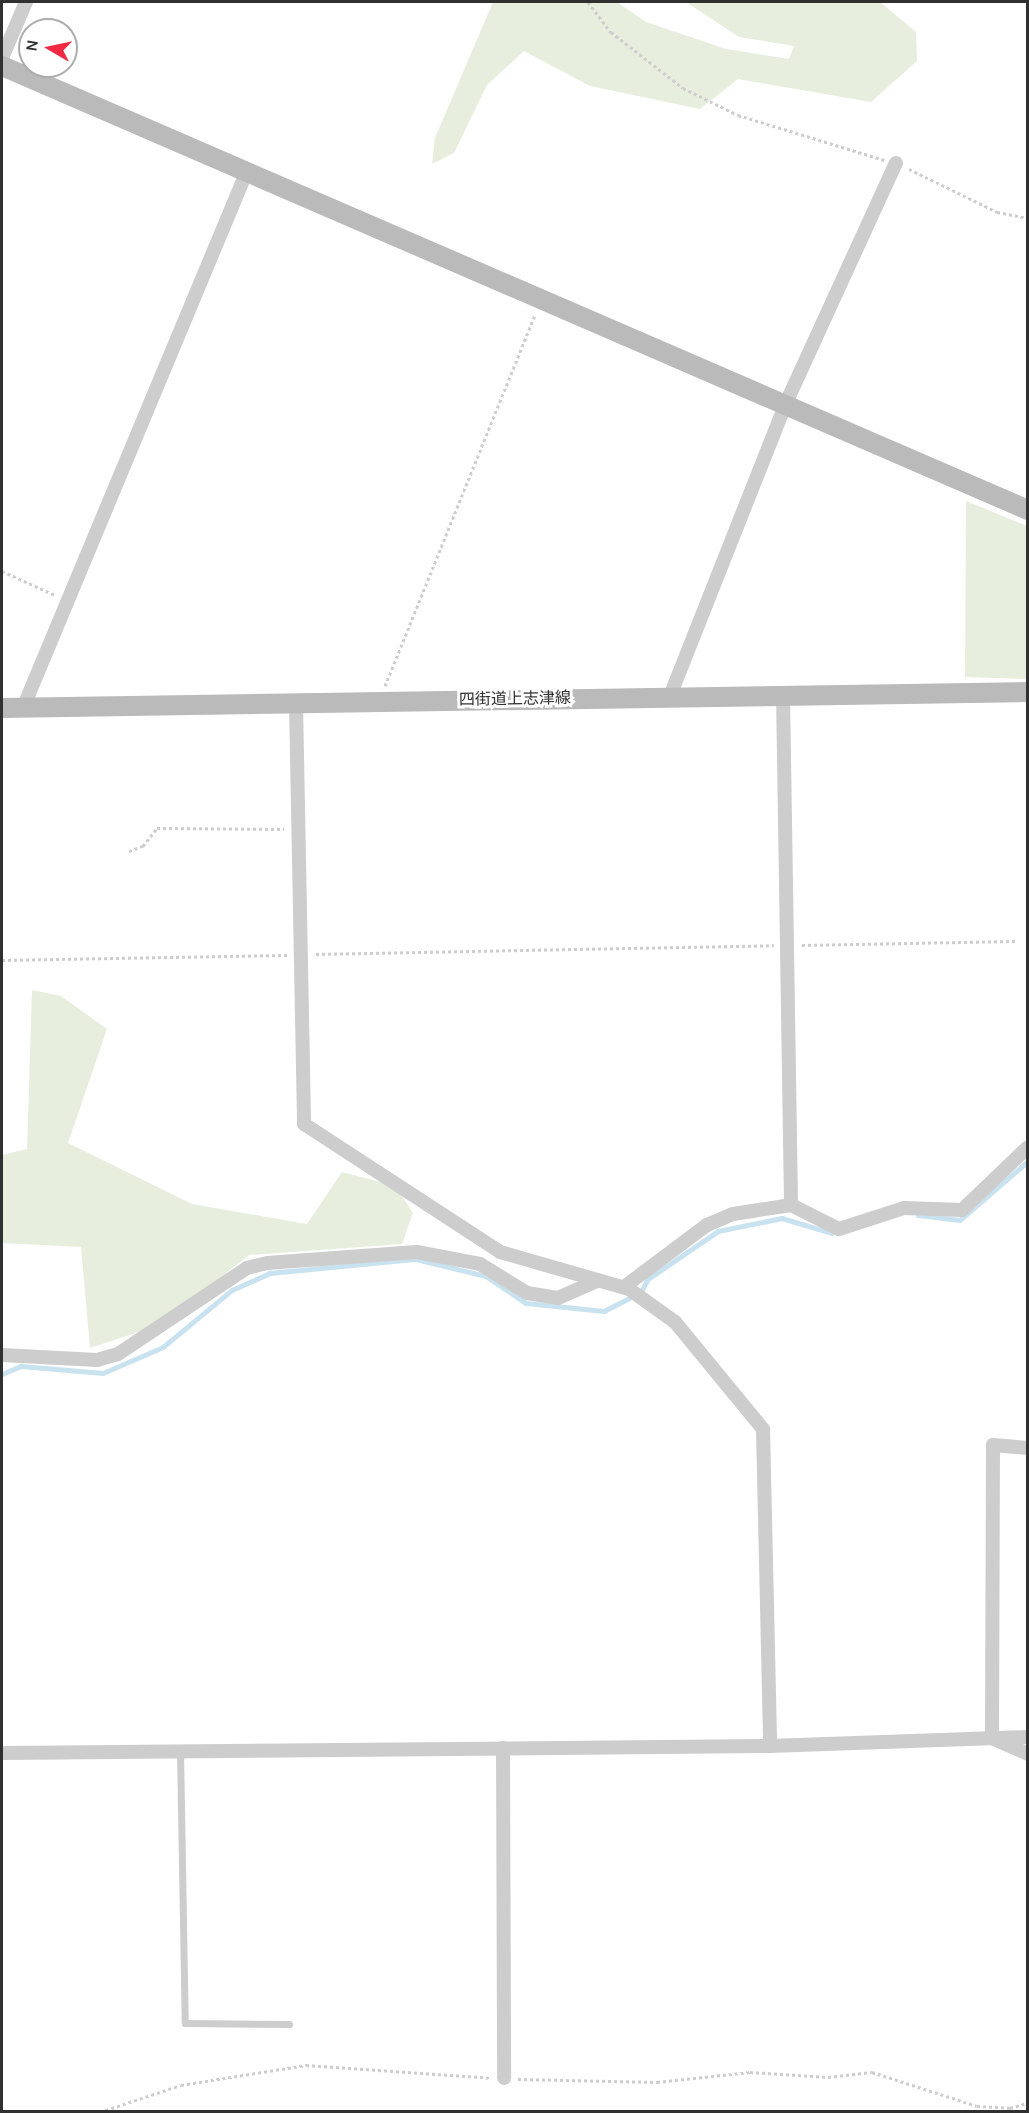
<!DOCTYPE html>
<meta charset="utf-8">
<style>
body{margin:0}
#map{position:relative;width:1029px;height:2113px;overflow:hidden;background:#fff;font-family:Karla,"Noto Sans JP",sans-serif}
div>[style]{position:absolute}
[style*='--x']{left:calc(var(--x)*1px);top:calc(var(--y)*1px);width:calc(var(--w)*1px);rotate:calc(var(--a)*1deg)}
.green>*{inset:0;background:#e7eede}
.stream>*{height:4.5px;margin:-2.25px;padding:0 2.25px;transform-origin:2.25px;border-radius:2.25px;background:#c9e2ef}
.path>*{height:3px;margin-top:-1.5px;transform-origin:0;background:repeating-linear-gradient(90deg,#cdcdcd 0 3px,transparent 0 6px)}
.lane>*{height:7px;margin:-3.5px;padding:0 3.5px;transform-origin:3.5px;border-radius:3.5px;background:#cdcdcd}
.street>*{height:14px;margin:-7px;padding:0 7px;transform-origin:7px;border-radius:7px;background:#cdcdcd}
.secondary>*{height:20px;margin:-10px;padding:0 10px;transform-origin:10px;border-radius:10px;background:#bababa}
span{translate:-50% -50%;white-space:nowrap;text-align:center;line-height:1.15;-webkit-text-stroke:6px #fff;paint-order:stroke}
.street-label{font-size:16px;color:#303030}
.frame{position:absolute;inset:0;border:3px solid #303030;pointer-events:none}
.north{position:absolute;left:18px;top:18px;width:60px;height:60px;box-sizing:border-box;background:#fff;border:2px solid #acacac;border-radius:50%;rotate:279deg;font-size:16px;font-weight:700;line-height:24px;text-align:center;color:#303030}
.north::after{content:'';display:block;margin:auto;width:21px;height:27px;background:#f12942;clip-path:polygon(50% 0,100% 100%,50% 72%,0 100%)}
</style>
<div id="map">
<div class="green">
<div style="clip-path:polygon(493px 2px,617px 2px,646px 22px,726px 49px,789px 59px,794px 46px,739px 37px,686px 2px,880px 2px,916px 32px,917px 61px,871px 102px,738px 79px,700px 109px,590px 86px,524px 51px,487px 85px,454px 153px,432px 164px,435px 138px)"></div>
<div style="clip-path:polygon(966px 501px,1027px 526px,1027px 679px,965px 677px)"></div>
<div style="clip-path:polygon(32px 990px,61px 996px,107px 1029px,68px 1143px,192px 1204px,307px 1224px,342px 1172px,380px 1182px,402px 1196px,413px 1213px,402px 1244px,249px 1255px,160px 1325px,90px 1348px,81px 1247px,2px 1243px,2px 1155px,27px 1149px)"></div>
</div>
<div class="stream">
<div style="--x:918;--y:1215;--w:42;--a:6.8"></div>
<div style="--x:960;--y:1220;--w:90;--a:-40.9"></div>
<div style="--x:2;--y:1374;--w:21;--a:-23"></div>
<div style="--x:21;--y:1366;--w:82;--a:4.9"></div>
<div style="--x:103;--y:1373;--w:65;--a:-23.4"></div>
<div style="--x:163;--y:1347;--w:89;--a:-39.6"></div>
<div style="--x:232;--y:1290;--w:42;--a:-24.1"></div>
<div style="--x:270;--y:1273;--w:147;--a:-5.5"></div>
<div style="--x:416;--y:1259;--w:72;--a:13.7"></div>
<div style="--x:486;--y:1276;--w:48;--a:34"></div>
<div style="--x:526;--y:1303;--w:78;--a:5.9"></div>
<div style="--x:604;--y:1311;--w:42;--a:-27.2"></div>
<div style="--x:641;--y:1292;--w:15;--a:-62"></div>
<div style="--x:648;--y:1279;--w:85;--a:-34.4"></div>
<div style="--x:718;--y:1231;--w:65;--a:-11.5"></div>
<div style="--x:782;--y:1218;--w:52;--a:16.7"></div>
<div style="--x:837;--y:2112;--w:88;--a:0"></div>
</div>
<div class="path">
<div style="--x:588;--y:2;--w:38;--a:53"></div>
<div style="--x:611;--y:32;--w:91;--a:37.9"></div>
<div style="--x:683;--y:88;--w:61;--a:26.1"></div>
<div style="--x:738;--y:115;--w:153;--a:17.1"></div>
<div style="--x:909;--y:169;--w:98;--a:26"></div>
<div style="--x:997;--y:212;--w:32;--a:11"></div>
<div style="--x:2;--y:571;--w:58;--a:24.4"></div>
<div style="--x:385;--y:686;--w:401;--a:-68"></div>
<div style="--x:129;--y:851;--w:15;--a:-20"></div>
<div style="--x:143;--y:846;--w:23;--a:-52"></div>
<div style="--x:157;--y:828;--w:127;--a:0.5"></div>
<div style="--x:802;--y:945;--w:214;--a:-1.1"></div>
<div style="--x:316;--y:954;--w:458;--a:-1.1"></div>
<div style="--x:2;--y:960;--w:286;--a:-1"></div>
<div style="--x:518;--y:2079;--w:139;--a:1.2"></div>
<div style="--x:657;--y:2082;--w:94;--a:-6.1"></div>
<div style="--x:750;--y:2072;--w:78;--a:3.7"></div>
<div style="--x:828;--y:2077;--w:44;--a:-6.5"></div>
<div style="--x:872;--y:2072;--w:110;--a:17.9"></div>
<div style="--x:977;--y:2106;--w:33;--a:3"></div>
<div style="--x:1010;--y:2108;--w:19;--a:-16"></div>
<div style="--x:100;--y:2112;--w:85;--a:-18.4"></div>
<div style="--x:181;--y:2085;--w:127;--a:-9.1"></div>
<div style="--x:306;--y:2065;--w:184;--a:4"></div>
</div>
<div class="lane">
<div style="--x:180;--y:1750;--w:273;--a:89"></div>
<div style="--x:185;--y:2023;--w:104;--a:0.6"></div>
</div>
<div class="street">
<div style="--x:2;--y:58;--w:61;--a:-66.8"></div>
<div style="--x:783;--y:693;--w:512;--a:89.1"></div>
<div style="--x:670;--y:696;--w:315;--a:-68.4"></div>
<div style="--x:786;--y:403;--w:264;--a:-65.4"></div>
<div style="--x:296;--y:703;--w:421;--a:88.9"></div>
<div style="--x:304;--y:1124;--w:234;--a:33.1"></div>
<div style="--x:500;--y:1252;--w:134;--a:16"></div>
<div style="--x:629;--y:1289;--w:57;--a:35.7"></div>
<div style="--x:675;--y:1322;--w:139;--a:50.6"></div>
<div style="--x:763;--y:1429;--w:317;--a:88.7"></div>
<div style="--x:23;--y:708;--w:582;--a:-67.36"></div>
<div style="--x:624;--y:1287;--w:104;--a:-36.8"></div>
<div style="--x:707;--y:1225;--w:28;--a:-23"></div>
<div style="--x:733;--y:1214;--w:59;--a:-8.8"></div>
<div style="--x:791;--y:1205;--w:54;--a:26.6"></div>
<div style="--x:839;--y:1229;--w:68;--a:-17.9"></div>
<div style="--x:904;--y:1208;--w:58;--a:2"></div>
<div style="--x:962;--y:1210;--w:91;--a:-43.7"></div>
<div style="--x:2;--y:1355;--w:95;--a:3"></div>
<div style="--x:97;--y:1360;--w:22;--a:-16"></div>
<div style="--x:118;--y:1354;--w:155;--a:-33.7"></div>
<div style="--x:247;--y:1268;--w:21;--a:-14"></div>
<div style="--x:267;--y:1263;--w:150;--a:-4.2"></div>
<div style="--x:417;--y:1252;--w:64;--a:10.8"></div>
<div style="--x:480;--y:1264;--w:55;--a:31.7"></div>
<div style="--x:527;--y:1293;--w:31;--a:9"></div>
<div style="--x:558;--y:1298;--w:43;--a:-23.6"></div>
<div style="--x:1028;--y:1448;--w:35;--a:-175"></div>
<div style="--x:993;--y:1445;--w:293;--a:90.2"></div>
<div style="--x:992;--y:1738;--w:39;--a:24"></div>
<div style="--x:503;--y:1748;--w:330;--a:89.8"></div>
<div style="--x:2;--y:1753;--w:768;--a:-0.52"></div>
<div style="--x:770;--y:1746;--w:258;--a:-2"></div>
</div>
<div class="secondary">
<div style="--x:2;--y:66;--w:1118;--a:23.4"></div>
<div style="--x:2;--y:708;--w:1026;--a:-0.89"></div>
</div>
<div class="street-label">
<span style="left:515px;top:699px;rotate:-1deg">四街道上志津線</span>
</div>
<div class="frame"></div>
<div class="north">N</div>
</div>
